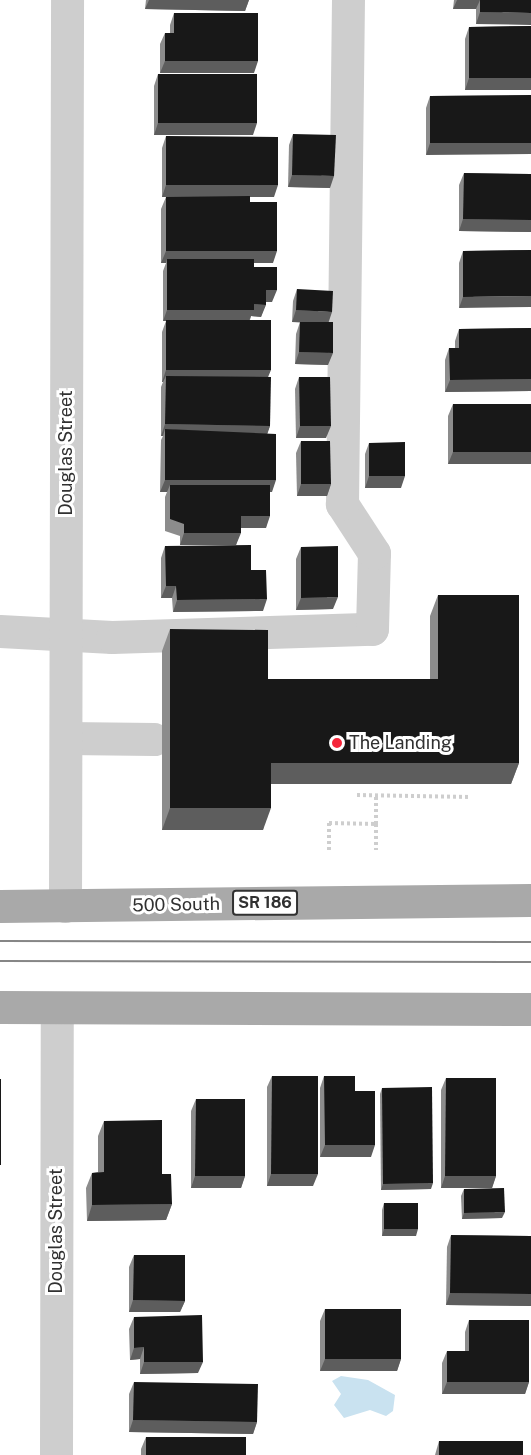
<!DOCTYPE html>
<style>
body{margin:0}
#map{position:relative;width:531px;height:1455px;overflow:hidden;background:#fff;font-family:"Public Sans",sans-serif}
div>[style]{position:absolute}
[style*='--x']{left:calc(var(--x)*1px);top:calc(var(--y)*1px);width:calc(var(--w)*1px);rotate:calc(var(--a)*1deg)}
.water>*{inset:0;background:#c9e2f0}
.path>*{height:4px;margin-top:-2px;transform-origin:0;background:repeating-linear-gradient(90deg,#cecece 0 3px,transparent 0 6px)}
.minor>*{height:33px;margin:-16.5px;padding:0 16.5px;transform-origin:16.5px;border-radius:16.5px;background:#cecece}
.major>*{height:33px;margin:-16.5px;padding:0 16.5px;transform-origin:16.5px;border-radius:16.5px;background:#a9a9a9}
.tram>*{height:1.5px;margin:-0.75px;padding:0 0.75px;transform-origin:0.75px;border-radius:0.75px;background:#868686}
.wall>*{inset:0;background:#8c8c8c}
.shaded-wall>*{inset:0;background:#5d5d5d}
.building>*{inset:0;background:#181818}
.dots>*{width:16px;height:16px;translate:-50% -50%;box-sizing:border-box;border:3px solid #fff;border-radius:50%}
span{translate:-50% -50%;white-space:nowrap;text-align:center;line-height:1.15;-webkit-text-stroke:6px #fff;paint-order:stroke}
.shield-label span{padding:2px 4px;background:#fff;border:2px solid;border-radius:4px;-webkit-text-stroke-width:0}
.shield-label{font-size:16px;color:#313131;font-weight:700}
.street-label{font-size:18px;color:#313131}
.poi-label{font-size:18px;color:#313131}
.left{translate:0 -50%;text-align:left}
</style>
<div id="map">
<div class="water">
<div style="clip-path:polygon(341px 1376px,368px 1380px,395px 1395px,393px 1411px,386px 1416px,370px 1410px,344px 1418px,334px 1405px,341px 1394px,332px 1381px)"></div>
</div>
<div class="path">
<div style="--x:357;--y:795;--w:113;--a:1"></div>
<div style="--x:376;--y:824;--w:26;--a:90"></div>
<div style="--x:329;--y:850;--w:27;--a:-90"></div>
<div style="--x:329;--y:823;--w:47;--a:1.2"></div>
<div style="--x:376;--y:824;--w:28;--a:-90"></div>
</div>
<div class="minor">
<div style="--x:0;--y:631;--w:112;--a:3.1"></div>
<div style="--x:112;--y:637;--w:260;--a:-1.8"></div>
<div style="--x:372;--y:629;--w:76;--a:-88.5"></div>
<div style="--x:374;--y:553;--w:59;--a:-123.1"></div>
<div style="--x:342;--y:504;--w:504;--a:-89.32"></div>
<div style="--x:66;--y:738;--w:88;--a:0.7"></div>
<div style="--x:65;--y:906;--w:906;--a:-89.87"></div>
<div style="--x:56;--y:1455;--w:447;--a:-89.9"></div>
</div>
<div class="major">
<div style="--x:0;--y:906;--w:531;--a:-0.65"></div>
<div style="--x:0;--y:1007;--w:531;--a:0.22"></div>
</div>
<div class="tram">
<div style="--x:0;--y:941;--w:531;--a:0.11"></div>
<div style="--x:0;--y:961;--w:531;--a:0.11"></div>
</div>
<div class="wall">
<div style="clip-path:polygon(146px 0,249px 0,245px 11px,145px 9px)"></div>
<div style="clip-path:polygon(454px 0,531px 0,476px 24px,476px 9px,453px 9px)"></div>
<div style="clip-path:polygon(174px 13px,254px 73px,160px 73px,160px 44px,165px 33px,170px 33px,170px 25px)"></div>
<div style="clip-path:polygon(531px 26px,531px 90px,465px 90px,465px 39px,469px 27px)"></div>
<div style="clip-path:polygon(158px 74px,253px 135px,154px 135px,154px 86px)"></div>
<div style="clip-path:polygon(531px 95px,426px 155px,426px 108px,430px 96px)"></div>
<div style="clip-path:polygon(293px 134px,330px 188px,288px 187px,289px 145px)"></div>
<div style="clip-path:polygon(166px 136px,274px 197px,250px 197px,250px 202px,273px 263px,254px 263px,254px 267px,272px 302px,266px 302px,261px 317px,251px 316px,250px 320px,268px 377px,270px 426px,267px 433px,272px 492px,270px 492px,266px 528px,241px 528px,236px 545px,180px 545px,180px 536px,165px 531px,165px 497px,167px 492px,160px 492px,161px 440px,163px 436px,161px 436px,161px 387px,163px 382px,162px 382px,162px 332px,166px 321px,163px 321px,163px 271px,166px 263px,161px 263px,161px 209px,166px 197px,168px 197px,162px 197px,162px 148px)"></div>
<div style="clip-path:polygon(464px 173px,531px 174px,531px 232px,459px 231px,459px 185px)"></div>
<div style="clip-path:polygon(531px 250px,459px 308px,459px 263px,463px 251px)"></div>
<div style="clip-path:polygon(297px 289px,328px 322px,328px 365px,295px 364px,296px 334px,300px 322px,292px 322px,293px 301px)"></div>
<div style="clip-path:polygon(531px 328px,531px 391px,445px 392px,445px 360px,449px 348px,455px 348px,455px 341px,459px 329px)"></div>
<div style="clip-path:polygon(299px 377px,326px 438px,296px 438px,295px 389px)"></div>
<div style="clip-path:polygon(453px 404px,531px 464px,448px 464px,448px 416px)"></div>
<div style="clip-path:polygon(301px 441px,331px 484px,327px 496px,297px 496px,296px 453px)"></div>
<div style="clip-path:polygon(369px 443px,401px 488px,365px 488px,365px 454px)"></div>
<div style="clip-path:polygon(165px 546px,251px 570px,263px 611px,173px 612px,172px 598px,161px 598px,161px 558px)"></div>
<div style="clip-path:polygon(301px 547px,333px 609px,296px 610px,296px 559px)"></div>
<div style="clip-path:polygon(438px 595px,519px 763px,511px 784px,271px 784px,263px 830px,162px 830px,162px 651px,170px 629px,268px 679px,430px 679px,430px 616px)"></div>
<div style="clip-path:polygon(272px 1076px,313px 1186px,267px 1186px,267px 1087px)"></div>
<div style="clip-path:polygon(324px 1076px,355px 1091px,371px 1157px,320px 1157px,320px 1088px)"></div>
<div style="clip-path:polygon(446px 1078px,496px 1176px,492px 1188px,441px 1188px,441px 1090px)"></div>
<div style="clip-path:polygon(382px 1088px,431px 1189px,381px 1190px,380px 1094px)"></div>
<div style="clip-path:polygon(196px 1099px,245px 1176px,241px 1188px,191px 1188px,191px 1111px)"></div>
<div style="clip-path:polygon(104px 1121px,162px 1174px,172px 1204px,166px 1220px,87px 1221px,86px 1188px,92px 1173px,98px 1172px,98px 1136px)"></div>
<div style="clip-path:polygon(464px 1189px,502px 1218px,462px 1219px,461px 1196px)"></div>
<div style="clip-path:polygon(384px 1203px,416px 1236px,382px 1236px,382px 1210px)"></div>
<div style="clip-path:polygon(451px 1235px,531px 1236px,531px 1306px,446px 1305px,447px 1247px)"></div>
<div style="clip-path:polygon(134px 1255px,185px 1301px,180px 1312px,129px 1312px,129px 1267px)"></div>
<div style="clip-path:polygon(325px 1309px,401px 1359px,397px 1371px,320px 1371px,320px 1321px)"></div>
<div style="clip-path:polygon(134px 1317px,198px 1373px,140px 1374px,140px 1359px,130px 1360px,129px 1329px)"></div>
<div style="clip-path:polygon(469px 1320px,529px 1382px,525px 1394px,442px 1394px,442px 1363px,447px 1351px,465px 1351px,465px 1332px)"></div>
<div style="clip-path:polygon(134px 1382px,257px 1422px,253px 1434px,129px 1432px,129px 1394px)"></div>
<div style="clip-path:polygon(146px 1437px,246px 1455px,141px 1455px,141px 1449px)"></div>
<div style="clip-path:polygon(439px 1441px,523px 1455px,435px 1455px)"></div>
</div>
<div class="shaded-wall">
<div style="clip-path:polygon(149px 0,249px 0,245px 11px,145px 9px)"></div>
<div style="clip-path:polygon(457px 0,480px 0,476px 9px,453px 9px)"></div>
<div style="clip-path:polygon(480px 12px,531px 13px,531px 25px,476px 24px)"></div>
<div style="clip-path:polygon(165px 61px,258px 61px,254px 73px,160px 73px)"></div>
<div style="clip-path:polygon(469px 78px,531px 78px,531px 90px,465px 90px)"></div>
<div style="clip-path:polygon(158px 123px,257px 123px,253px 135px,154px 135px)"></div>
<div style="clip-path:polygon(430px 143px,531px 143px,531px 154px,426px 155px)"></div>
<div style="clip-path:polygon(292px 175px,334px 176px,330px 188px,288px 187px)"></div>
<div style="clip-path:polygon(166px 185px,278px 185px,274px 197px,162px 197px)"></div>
<div style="clip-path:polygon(463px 219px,531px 220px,531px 232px,459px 231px)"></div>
<div style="clip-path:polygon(166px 251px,277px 251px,273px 263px,167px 263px,167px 259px,166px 263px,161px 263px)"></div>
<div style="clip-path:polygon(266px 290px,277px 290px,272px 302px,261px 302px)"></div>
<div style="clip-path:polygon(531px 296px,531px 307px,459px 308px,463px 297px)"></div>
<div style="clip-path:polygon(254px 304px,266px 305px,261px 317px,251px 316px,249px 321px,163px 321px,167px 310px)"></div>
<div style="clip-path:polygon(296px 310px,332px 312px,328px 324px,292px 322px)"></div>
<div style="clip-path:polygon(299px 352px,333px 353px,328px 365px,295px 364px)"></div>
<div style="clip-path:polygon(166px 370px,271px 370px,266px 382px,166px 376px,163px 382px,162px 382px)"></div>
<div style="clip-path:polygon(531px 379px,531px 391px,445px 392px,450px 380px)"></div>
<div style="clip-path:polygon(165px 424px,270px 426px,266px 438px,165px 429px,163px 436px,161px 436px)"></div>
<div style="clip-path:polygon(300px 426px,331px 426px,326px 438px,296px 438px)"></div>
<div style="clip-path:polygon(453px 452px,531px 452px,531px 464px,448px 464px)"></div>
<div style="clip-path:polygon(369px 476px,405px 476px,401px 488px,365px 488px)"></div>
<div style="clip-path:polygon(165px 480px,276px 480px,272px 492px,170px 492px,170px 485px,167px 492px,160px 492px)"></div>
<div style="clip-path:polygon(301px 484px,331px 484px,327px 496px,297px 496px)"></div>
<div style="clip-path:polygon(241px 516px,270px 516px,266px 528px,236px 528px)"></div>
<div style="clip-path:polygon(184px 533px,241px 533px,236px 545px,180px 545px)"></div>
<div style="clip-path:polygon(166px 586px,176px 586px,172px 598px,161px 598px)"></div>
<div style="clip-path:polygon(338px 597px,333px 609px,296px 610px,301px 598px)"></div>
<div style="clip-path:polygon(267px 599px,263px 611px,173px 612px,177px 600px)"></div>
<div style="clip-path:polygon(271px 763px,519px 763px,511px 784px,263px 784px)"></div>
<div style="clip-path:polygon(170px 808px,271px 808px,263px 830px,162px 830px)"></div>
<div style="clip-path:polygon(325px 1145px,375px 1145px,371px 1157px,320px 1157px)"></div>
<div style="clip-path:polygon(271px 1174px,318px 1174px,313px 1186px,267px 1186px)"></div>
<div style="clip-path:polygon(195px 1176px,245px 1176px,241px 1188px,191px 1188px)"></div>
<div style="clip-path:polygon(445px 1176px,496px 1176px,492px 1188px,441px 1188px)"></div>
<div style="clip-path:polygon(433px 1183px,431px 1189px,381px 1190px,383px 1184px)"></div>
<div style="clip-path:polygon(172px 1204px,166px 1220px,87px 1221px,92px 1205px)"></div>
<div style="clip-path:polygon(505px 1212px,502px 1218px,462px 1219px,464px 1213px)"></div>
<div style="clip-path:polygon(384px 1229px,418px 1229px,416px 1236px,382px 1236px)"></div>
<div style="clip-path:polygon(450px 1293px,531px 1294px,531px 1306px,446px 1305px)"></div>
<div style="clip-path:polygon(133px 1300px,185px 1301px,180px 1312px,129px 1312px)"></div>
<div style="clip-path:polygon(144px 1347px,140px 1359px,130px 1360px,134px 1348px)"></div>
<div style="clip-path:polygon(325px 1359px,401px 1359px,397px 1371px,320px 1371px)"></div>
<div style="clip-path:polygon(144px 1362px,203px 1362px,198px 1373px,140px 1374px)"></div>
<div style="clip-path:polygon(447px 1382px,529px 1382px,525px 1394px,442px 1394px)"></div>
<div style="clip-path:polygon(133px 1420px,257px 1422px,253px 1434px,129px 1432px)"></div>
</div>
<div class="building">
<div style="clip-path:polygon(480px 0,531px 0,531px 13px,480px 12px)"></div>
<div style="clip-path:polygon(174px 13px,258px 13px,258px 61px,165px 61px,165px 33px,174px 33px)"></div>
<div style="clip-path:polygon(531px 26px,531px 78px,469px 78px,469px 27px)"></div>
<div style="clip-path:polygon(158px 74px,257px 74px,257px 123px,158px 123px)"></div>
<div style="clip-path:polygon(531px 95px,531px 143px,430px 143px,430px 96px)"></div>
<div style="clip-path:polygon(293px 134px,336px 135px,334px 176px,292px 175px)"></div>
<div style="clip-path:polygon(166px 136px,278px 137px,278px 185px,166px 185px)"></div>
<div style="clip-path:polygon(464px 173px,531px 174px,531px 220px,463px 219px)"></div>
<div style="clip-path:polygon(250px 196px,250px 202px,277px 202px,277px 251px,166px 251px,166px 197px)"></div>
<div style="clip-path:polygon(531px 250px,531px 296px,463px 297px,463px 251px)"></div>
<div style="clip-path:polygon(167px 259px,254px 259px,254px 267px,277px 267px,277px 290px,266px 290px,266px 305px,254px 304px,254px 310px,167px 310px)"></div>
<div style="clip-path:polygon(297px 289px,333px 291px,332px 312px,296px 310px)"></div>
<div style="clip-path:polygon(166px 320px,271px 320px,271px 370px,166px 370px)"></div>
<div style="clip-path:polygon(300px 322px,333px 322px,333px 353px,299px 352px)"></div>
<div style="clip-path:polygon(531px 328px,531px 379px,450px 380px,449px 348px,459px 348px,459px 329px)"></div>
<div style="clip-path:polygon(166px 376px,271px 377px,270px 426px,165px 424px)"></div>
<div style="clip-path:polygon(299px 377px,330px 377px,331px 426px,300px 426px)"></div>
<div style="clip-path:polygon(453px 404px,531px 404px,531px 452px,453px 452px)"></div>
<div style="clip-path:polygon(165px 429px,276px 434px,276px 480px,165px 480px)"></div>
<div style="clip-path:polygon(301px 441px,330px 441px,331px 484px,301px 484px)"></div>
<div style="clip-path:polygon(405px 442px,405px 476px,369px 476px,369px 443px)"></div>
<div style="clip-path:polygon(170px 485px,270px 485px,270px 516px,241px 516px,241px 533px,184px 533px,184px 524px,170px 519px)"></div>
<div style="clip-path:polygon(251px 545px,251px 570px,266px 570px,267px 599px,177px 600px,176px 586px,166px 586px,165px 546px)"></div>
<div style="clip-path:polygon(338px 546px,338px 597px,301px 598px,301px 547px)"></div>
<div style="clip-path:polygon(438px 595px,519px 595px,519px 763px,271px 763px,271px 808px,170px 808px,170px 629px,268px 630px,268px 679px,438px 679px)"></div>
<div style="clip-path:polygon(272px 1076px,318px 1076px,318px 1174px,271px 1174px)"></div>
<div style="clip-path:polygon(324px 1076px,355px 1076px,355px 1091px,375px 1091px,375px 1145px,325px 1145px)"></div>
<div style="clip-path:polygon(446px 1078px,496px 1078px,496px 1176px,445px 1176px)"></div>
<div style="clip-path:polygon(0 1079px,1px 1079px,1px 1165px,0 1165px)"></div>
<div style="clip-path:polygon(432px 1087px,433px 1183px,383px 1184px,382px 1088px)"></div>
<div style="clip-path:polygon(196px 1099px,245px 1099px,245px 1176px,195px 1176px)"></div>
<div style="clip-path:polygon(162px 1120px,162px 1174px,171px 1174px,172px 1204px,92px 1205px,92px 1173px,104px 1172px,104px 1121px)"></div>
<div style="clip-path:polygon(504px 1188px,505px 1212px,464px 1213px,464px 1189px)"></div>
<div style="clip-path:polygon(384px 1203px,418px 1203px,418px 1229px,384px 1229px)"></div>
<div style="clip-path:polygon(451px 1235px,531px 1236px,531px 1294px,450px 1293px)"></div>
<div style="clip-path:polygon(134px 1255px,185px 1255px,185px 1301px,133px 1300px)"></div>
<div style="clip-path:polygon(325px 1309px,401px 1309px,401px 1359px,325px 1359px)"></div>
<div style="clip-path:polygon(202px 1315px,203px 1362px,144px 1362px,144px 1347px,134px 1348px,134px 1317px)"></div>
<div style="clip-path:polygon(469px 1320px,529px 1320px,529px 1382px,447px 1382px,447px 1351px,469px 1351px)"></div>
<div style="clip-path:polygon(134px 1382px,258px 1384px,257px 1422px,133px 1420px)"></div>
<div style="clip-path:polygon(146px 1437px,246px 1437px,246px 1455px,146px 1455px)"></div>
<div style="clip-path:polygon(439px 1441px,523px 1441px,523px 1455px,439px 1455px)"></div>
</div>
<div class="dots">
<div style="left:337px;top:743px;background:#f5263a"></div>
</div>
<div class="shield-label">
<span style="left:265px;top:903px">SR 186</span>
</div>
<div class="street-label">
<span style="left:66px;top:453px;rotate:-90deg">Douglas Street</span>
<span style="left:176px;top:905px;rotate:-1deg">500 South</span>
<span style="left:56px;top:1231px;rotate:-90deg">Douglas Street</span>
</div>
<div class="poi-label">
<span class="left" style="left:349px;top:743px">The Landing</span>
</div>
</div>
